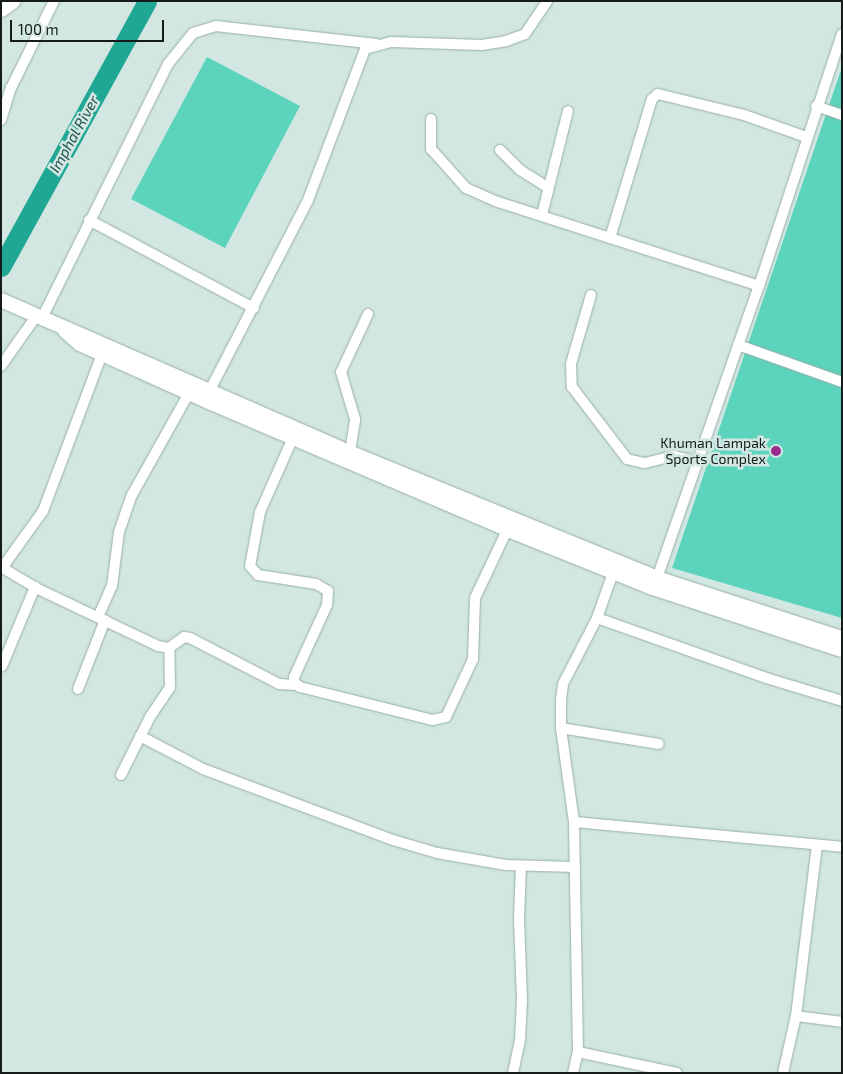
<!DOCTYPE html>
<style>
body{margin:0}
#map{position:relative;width:843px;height:1074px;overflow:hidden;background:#d2e7e2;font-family:"Exo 2",sans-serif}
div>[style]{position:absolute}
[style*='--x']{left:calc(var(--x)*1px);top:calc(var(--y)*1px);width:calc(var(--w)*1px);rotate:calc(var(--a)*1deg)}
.green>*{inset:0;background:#5bd3bd}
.river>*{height:19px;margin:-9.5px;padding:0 9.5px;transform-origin:9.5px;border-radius:9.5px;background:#20a793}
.roads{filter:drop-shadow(0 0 1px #9aaea9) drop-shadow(0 0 1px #9aaea9)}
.minor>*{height:10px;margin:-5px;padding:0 5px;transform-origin:5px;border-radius:5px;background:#fff}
.major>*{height:14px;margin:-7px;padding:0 7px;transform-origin:7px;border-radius:7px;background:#fff}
.highway>*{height:15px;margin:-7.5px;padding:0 7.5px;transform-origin:7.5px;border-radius:7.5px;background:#fff}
.dots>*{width:14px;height:14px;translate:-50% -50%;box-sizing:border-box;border:2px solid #d2e7e2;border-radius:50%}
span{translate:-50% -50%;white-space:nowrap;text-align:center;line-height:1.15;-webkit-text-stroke:5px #d2e7e2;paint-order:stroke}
.poi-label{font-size:14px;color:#141b1a}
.right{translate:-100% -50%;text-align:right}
.water-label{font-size:15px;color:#1e5249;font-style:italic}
.frame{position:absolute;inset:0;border:2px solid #141b1a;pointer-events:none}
.scale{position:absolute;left:10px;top:20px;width:154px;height:22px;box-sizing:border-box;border:2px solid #141b1a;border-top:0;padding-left:6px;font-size:15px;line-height:18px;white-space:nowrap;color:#141b1a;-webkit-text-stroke:4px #d2e7e2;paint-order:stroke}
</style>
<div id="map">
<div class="green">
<div style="clip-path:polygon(207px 57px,300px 106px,225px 248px,131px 199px)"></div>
<div style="clip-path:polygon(842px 67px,842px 618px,672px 568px)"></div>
</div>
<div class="river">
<div style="--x:1;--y:267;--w:303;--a:-61.2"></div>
</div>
<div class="roads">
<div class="minor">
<div style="--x:816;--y:106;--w:28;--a:19"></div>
<div style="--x:431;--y:119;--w:30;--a:90"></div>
<div style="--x:431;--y:149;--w:52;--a:48.1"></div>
<div style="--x:466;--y:188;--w:35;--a:24"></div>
<div style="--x:498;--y:202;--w:274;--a:17.8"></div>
<div style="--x:1;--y:120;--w:34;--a:-73"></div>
<div style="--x:11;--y:88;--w:97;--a:-63.7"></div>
<div style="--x:500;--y:150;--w:28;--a:45"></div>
<div style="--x:520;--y:170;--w:34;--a:32"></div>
<div style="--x:542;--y:215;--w:107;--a:-76"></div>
<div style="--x:89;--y:220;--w:187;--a:28.1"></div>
<div style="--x:610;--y:238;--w:145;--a:-73.2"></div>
<div style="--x:652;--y:99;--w:8;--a:-40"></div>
<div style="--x:658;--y:94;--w:89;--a:13.7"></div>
<div style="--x:744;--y:115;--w:66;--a:19.5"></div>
<div style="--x:591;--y:295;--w:72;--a:106.2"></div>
<div style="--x:571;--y:364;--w:23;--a:88"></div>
<div style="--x:572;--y:387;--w:91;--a:52.6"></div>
<div style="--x:627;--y:459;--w:18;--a:13"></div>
<div style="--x:645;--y:463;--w:30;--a:-14"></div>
<div style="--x:674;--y:456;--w:23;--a:13"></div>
<div style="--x:42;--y:318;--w:284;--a:-63.6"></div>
<div style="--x:168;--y:64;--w:40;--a:-51"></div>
<div style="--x:193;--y:33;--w:24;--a:-17"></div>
<div style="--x:216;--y:26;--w:161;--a:6.4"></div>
<div style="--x:738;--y:345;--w:110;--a:19.6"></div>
<div style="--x:1;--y:366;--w:62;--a:-54.8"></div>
<div style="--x:210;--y:390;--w:214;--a:-62.7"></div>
<div style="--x:308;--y:200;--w:161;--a:-69.3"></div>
<div style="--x:365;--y:49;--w:27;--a:-15"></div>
<div style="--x:391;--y:42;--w:91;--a:1.9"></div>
<div style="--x:482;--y:45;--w:24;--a:-9"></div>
<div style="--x:506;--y:41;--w:20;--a:-20"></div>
<div style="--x:525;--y:34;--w:40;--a:-56"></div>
<div style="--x:292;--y:440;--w:79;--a:114"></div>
<div style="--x:260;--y:512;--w:55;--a:100.5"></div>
<div style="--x:250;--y:566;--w:12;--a:48"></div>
<div style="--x:258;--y:575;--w:59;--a:8.8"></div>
<div style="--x:316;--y:584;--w:14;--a:30"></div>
<div style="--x:328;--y:591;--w:14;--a:94"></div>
<div style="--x:327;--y:605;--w:79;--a:114.6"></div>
<div style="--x:294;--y:677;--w:5;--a:90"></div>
<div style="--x:294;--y:682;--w:8;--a:40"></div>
<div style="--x:300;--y:687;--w:136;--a:14"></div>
<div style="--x:432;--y:720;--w:14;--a:-12"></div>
<div style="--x:446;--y:717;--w:64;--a:-65"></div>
<div style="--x:473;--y:659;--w:61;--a:-88.1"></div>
<div style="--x:475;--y:598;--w:82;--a:-64.7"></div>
<div style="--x:350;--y:452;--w:33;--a:-81"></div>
<div style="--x:355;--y:419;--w:49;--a:-106.6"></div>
<div style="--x:341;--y:372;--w:64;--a:-65"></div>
<div style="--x:1;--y:567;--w:43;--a:30.7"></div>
<div style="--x:38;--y:589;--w:133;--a:25.4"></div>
<div style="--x:158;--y:646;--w:11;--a:10"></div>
<div style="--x:169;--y:648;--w:19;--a:-36"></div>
<div style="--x:184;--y:637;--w:6;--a:9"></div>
<div style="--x:190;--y:638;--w:100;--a:27.3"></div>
<div style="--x:279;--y:684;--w:17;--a:3"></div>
<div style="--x:2;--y:568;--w:70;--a:-54.3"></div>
<div style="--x:43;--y:511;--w:168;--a:-69.4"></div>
<div style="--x:655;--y:584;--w:316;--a:-70.8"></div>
<div style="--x:759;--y:286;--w:265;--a:-71.8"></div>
<div style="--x:98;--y:617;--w:34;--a:-66"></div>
<div style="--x:112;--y:586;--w:54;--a:-82.6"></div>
<div style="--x:119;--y:532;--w:39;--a:-71"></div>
<div style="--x:132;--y:495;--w:117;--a:-60.8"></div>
<div style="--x:597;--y:618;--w:179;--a:19.5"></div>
<div style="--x:766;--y:678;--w:79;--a:16.8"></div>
<div style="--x:2;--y:666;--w:86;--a:-67.3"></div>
<div style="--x:78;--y:689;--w:74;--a:-68.6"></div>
<div style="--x:561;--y:728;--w:99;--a:9.3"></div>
<div style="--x:140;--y:736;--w:71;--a:27.6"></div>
<div style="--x:203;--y:769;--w:203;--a:20.5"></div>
<div style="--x:393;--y:840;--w:46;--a:16.5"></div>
<div style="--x:437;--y:853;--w:70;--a:9.9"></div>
<div style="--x:506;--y:865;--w:69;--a:1.7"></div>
<div style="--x:121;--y:775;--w:65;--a:-63.4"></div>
<div style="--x:150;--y:717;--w:36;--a:-56"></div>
<div style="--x:170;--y:687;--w:39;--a:-91"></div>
<div style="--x:574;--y:822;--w:269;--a:5.3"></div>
<div style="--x:796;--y:1016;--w:46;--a:7.4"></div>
<div style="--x:578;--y:1052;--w:101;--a:12"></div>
<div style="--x:513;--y:1073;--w:34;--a:-78"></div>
<div style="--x:520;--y:1040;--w:40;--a:-87.1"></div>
<div style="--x:522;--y:1000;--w:82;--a:-92.1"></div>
<div style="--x:519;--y:918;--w:51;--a:-87.8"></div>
<div style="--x:573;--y:1073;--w:22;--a:-77"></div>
<div style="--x:578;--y:1052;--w:230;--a:-91"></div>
<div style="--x:574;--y:822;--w:95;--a:-97.9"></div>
<div style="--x:561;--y:728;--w:29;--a:-90"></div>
<div style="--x:561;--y:699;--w:15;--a:-82"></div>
<div style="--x:563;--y:684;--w:74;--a:-62.7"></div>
<div style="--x:597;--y:618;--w:54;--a:-70.6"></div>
<div style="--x:783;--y:1073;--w:58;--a:-77.2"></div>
<div style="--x:796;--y:1016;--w:172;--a:-83"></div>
</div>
<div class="major">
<div style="--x:1;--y:300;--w:369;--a:23.6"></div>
<div style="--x:339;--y:448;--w:344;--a:22.2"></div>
<div style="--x:657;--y:578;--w:194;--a:18"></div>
<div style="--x:65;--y:331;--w:20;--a:41"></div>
<div style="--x:80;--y:344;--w:141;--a:24.2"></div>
<div style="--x:209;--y:402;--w:328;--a:23.1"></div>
<div style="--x:511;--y:531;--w:153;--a:21.9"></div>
<div style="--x:653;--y:588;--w:199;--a:18.2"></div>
</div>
<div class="highway">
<div style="--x:1;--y:9;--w:14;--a:-36"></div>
</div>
</div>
<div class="dots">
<div style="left:776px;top:451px;background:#982c8d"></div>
</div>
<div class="poi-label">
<span class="right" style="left:766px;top:451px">Khuman Lampak<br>Sports Complex</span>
</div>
<div class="water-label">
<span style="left:74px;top:134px;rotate:-61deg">Imphal River</span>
</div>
<div class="frame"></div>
<div class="scale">100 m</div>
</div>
